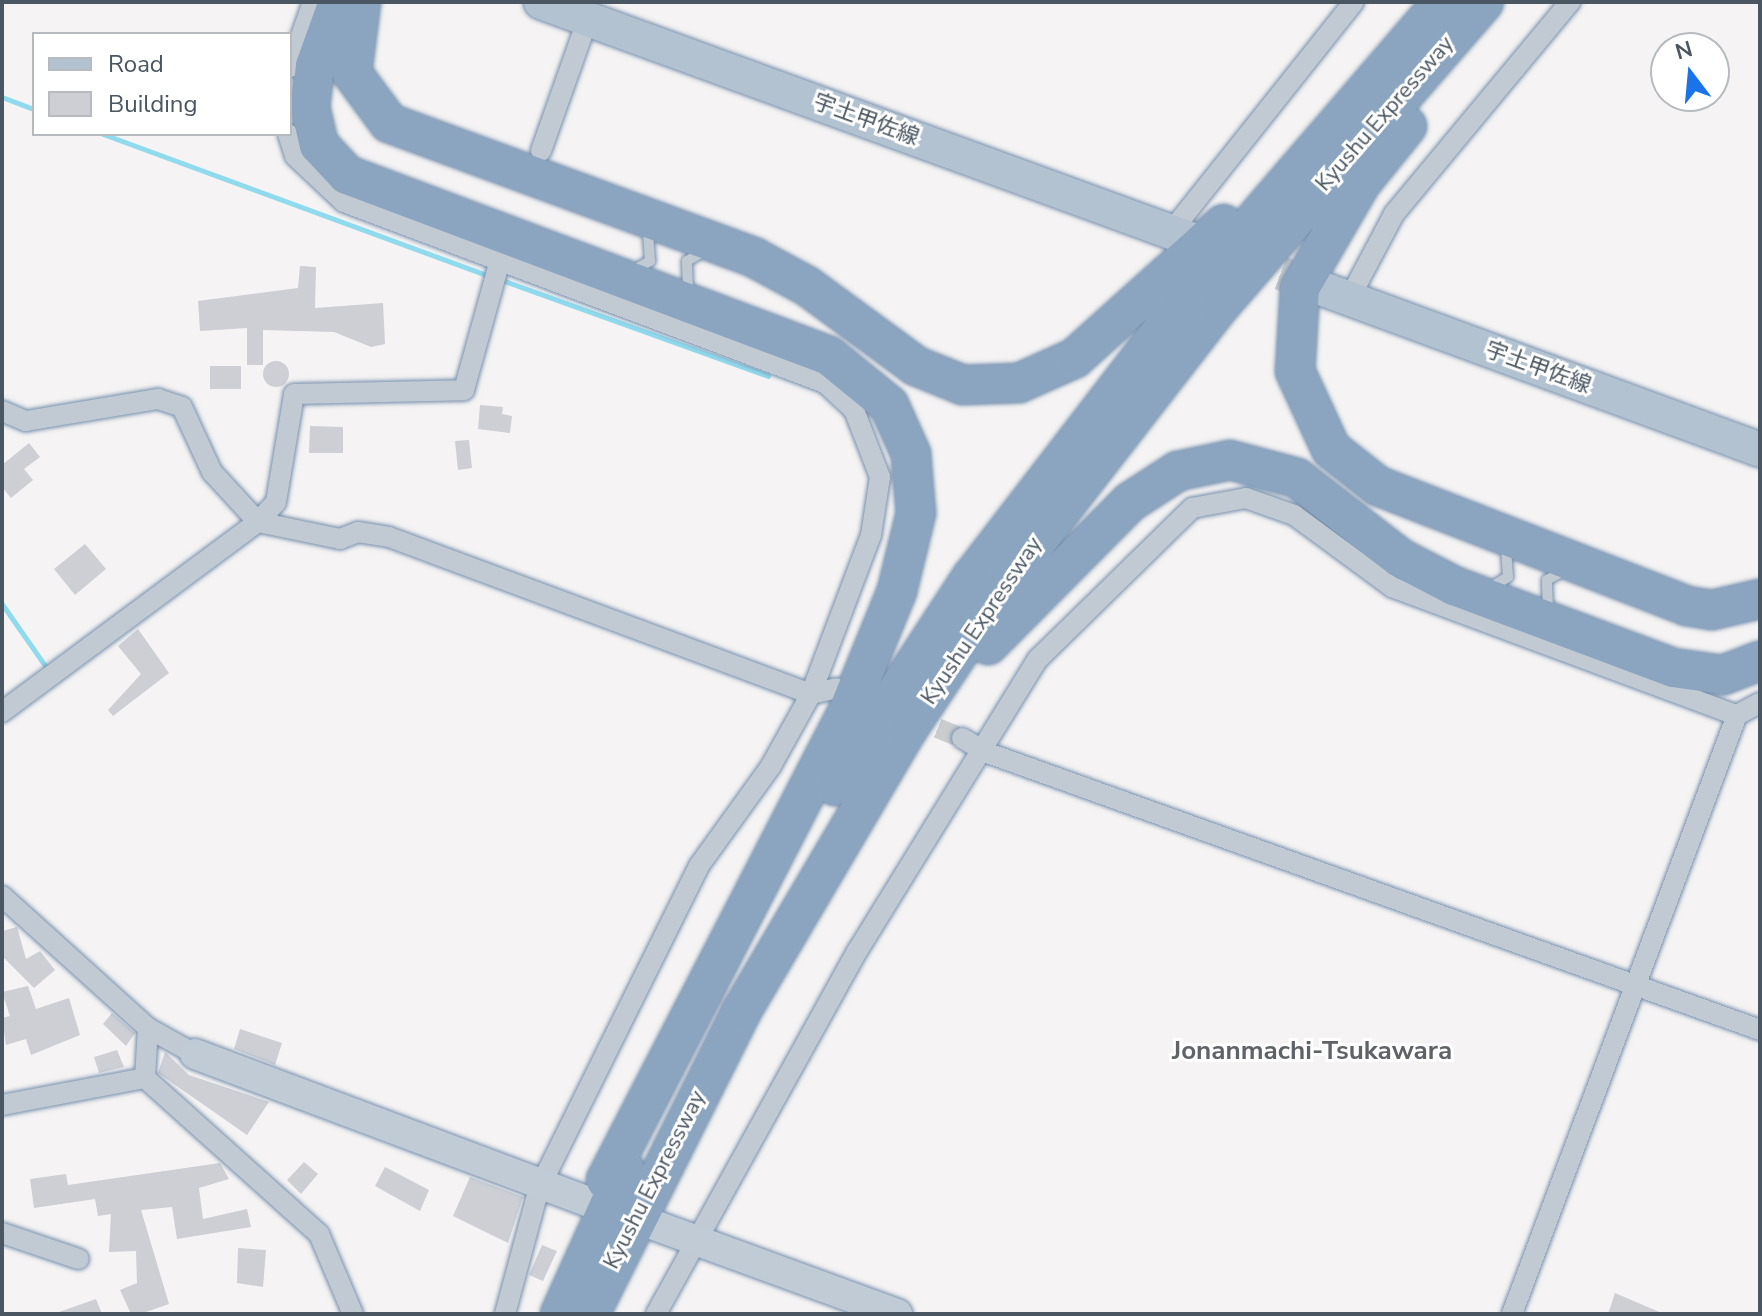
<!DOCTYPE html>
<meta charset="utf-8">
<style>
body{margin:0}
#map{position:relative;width:1762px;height:1316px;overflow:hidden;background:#f5f3f3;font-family:"Nunito Sans","Noto Sans JP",sans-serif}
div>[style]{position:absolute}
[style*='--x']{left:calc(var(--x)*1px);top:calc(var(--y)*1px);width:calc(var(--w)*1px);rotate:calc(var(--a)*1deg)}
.stream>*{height:5px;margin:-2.5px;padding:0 2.5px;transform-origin:2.5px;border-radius:2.5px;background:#90daee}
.building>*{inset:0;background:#cdcfd5}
.round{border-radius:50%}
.street-tunnel>*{height:20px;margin-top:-10px;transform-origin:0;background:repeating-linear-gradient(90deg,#caccce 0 20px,transparent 0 30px)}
.primary-tunnel>*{height:34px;margin-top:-17px;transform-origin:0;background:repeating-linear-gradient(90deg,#caccce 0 34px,transparent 0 51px)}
.roads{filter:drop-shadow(0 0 2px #7690ad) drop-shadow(0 0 2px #7690ad)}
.lane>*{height:10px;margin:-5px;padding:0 5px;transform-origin:5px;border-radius:5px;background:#c1cad2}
.street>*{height:20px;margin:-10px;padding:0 10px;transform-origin:10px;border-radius:10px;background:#c1cad2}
.secondary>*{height:30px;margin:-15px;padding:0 15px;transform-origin:15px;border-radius:15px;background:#c1cbd6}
.primary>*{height:34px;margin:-17px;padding:0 17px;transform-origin:17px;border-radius:17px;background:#b3c2d1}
.highway>*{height:38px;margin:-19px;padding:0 19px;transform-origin:19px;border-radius:19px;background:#8ba5c1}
span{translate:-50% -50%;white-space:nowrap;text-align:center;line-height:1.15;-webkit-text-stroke:6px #fff;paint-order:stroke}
.street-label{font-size:22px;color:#4a5661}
.quarter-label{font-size:26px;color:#5f6368;font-weight:700}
.frame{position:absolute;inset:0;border:4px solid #4a5661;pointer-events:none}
.legend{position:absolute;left:32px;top:32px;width:260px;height:104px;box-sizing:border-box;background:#fff;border:2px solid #b7bbc0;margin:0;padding:10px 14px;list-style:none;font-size:24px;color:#4a5661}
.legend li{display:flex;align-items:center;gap:16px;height:40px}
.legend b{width:40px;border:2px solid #b7bbc0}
.north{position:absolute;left:1650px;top:32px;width:80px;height:80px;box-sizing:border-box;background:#fff;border:2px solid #b7bbc0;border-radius:50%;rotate:344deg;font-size:22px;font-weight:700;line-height:32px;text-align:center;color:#4a5661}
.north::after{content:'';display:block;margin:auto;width:28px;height:36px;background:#1a73e8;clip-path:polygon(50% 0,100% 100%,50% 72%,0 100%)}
</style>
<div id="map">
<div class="stream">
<div style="--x:2;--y:97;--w:34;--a:21"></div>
<div style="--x:103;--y:134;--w:411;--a:20.2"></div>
<div style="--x:499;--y:279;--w:286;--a:19.8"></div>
<div style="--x:2;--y:604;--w:77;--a:55.1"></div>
</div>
<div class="building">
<div style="clip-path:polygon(300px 266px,316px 267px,315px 308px,383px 303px,385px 344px,371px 347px,334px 332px,263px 330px,263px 365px,247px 365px,247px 328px,200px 331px,198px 301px,298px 288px)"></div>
<div class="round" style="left:263px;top:361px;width:26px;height:26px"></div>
<div style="clip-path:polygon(210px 366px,241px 366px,241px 389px,210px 389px)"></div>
<div style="clip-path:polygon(480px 405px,503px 407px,502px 414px,512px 416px,510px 433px,478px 429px)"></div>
<div style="clip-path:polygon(310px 426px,343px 427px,343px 453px,309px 453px)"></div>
<div style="clip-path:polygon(469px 440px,472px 468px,458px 470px,455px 441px)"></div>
<div style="clip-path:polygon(29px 443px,40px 457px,24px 469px,33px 480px,11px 498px,2px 487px,2px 465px)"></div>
<div style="clip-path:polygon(85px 544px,106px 569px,75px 595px,54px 569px)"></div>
<div style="clip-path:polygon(138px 629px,169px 673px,113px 716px,108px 710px,141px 674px,118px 646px)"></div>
<div style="clip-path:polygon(17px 927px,26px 959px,40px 951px,55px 970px,34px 988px,2px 956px,2px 931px)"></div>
<div style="clip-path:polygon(28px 986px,36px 1009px,69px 998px,80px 1035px,31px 1055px,26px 1039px,6px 1045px,2px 1018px,10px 1016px,2px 992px)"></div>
<div style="clip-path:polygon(112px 1013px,135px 1033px,126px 1046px,103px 1024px)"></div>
<div style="clip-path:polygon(240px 1029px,282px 1043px,275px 1065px,234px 1049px)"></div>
<div style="clip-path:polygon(117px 1050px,124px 1067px,99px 1073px,94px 1057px)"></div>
<div style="clip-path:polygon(165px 1052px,189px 1075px,269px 1102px,247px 1135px,158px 1073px)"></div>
<div style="clip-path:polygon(304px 1162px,318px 1174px,301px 1194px,287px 1180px)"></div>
<div style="clip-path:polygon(220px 1163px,229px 1179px,199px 1188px,203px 1219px,247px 1209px,251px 1227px,177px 1239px,172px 1207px,141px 1210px,169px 1304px,140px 1314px,131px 1314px,120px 1290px,137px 1283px,136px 1251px,109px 1252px,111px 1214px,98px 1216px,95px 1199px,34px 1208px,30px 1179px,66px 1174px,68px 1185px)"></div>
<div style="clip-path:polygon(385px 1167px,429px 1190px,420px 1211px,375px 1186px)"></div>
<div style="clip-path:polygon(470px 1177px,523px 1197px,508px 1243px,453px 1216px)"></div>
<div style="clip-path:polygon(542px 1245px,557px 1251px,543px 1281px,529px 1275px)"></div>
<div style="clip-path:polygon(238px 1248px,266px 1250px,263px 1287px,237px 1283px)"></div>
<div style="clip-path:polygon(1615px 1293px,1664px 1314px,1608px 1314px)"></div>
<div style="clip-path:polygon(96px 1299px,102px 1314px,60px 1314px,59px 1312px)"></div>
</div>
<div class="street-tunnel">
<div style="--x:910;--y:717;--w:56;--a:22"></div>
</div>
<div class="primary-tunnel">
<div style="--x:1233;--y:255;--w:88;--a:20.7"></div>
</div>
<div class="roads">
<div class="lane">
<div style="--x:632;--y:271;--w:21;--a:-29"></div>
<div style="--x:650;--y:261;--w:31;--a:-94"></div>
<div style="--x:688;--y:291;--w:30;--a:-92"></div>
<div style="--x:687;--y:261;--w:20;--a:-30"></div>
<div style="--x:1488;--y:589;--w:23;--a:-31"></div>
<div style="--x:1508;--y:577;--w:31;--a:-94"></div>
<div style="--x:1548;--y:611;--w:31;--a:-92"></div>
<div style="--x:1547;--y:580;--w:21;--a:-29"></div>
</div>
<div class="street">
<div style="--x:290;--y:67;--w:69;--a:-70.5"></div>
<div style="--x:288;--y:134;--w:23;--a:72"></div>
<div style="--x:295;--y:156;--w:67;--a:43.2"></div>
<div style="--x:344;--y:202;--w:514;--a:20.62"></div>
<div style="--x:825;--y:383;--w:40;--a:43"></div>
<div style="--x:854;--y:410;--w:72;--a:68.8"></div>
<div style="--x:880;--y:477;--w:59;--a:98.8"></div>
<div style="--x:871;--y:535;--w:170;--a:110.7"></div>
<div style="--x:811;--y:694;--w:82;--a:119.1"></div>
<div style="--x:771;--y:766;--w:123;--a:125.8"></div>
<div style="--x:699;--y:866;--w:360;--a:116.4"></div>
<div style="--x:539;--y:1188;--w:131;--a:105.1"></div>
<div style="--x:541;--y:151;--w:141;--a:-70.5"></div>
<div style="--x:1170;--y:233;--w:295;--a:-51.5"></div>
<div style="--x:1349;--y:299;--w:96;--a:-62.1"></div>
<div style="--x:1394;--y:214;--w:276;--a:-50.3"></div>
<div style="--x:2;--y:411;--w:26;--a:23"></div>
<div style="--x:26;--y:421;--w:134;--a:-9.5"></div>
<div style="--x:158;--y:399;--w:25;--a:18"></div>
<div style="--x:182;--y:407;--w:72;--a:65.2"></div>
<div style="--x:212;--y:472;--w:68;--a:47.4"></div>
<div style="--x:258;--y:522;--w:84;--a:11.7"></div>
<div style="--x:340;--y:539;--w:19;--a:-21"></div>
<div style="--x:358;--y:532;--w:31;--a:9"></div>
<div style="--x:389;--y:537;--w:450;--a:20.4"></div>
<div style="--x:811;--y:694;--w:26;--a:-13"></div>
<div style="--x:2;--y:712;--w:319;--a:-36.6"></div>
<div style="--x:258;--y:522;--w:27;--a:-48"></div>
<div style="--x:276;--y:502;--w:109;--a:-80.5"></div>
<div style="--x:294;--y:394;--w:170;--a:-1.3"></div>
<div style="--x:464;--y:390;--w:135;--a:-74.5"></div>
<div style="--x:962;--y:738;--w:27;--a:31"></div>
<div style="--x:985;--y:752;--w:823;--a:19.73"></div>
<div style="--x:2;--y:896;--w:197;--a:42.1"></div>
<div style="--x:148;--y:1028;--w:54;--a:29"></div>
<div style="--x:145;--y:1078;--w:234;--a:41.9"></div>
<div style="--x:319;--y:1234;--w:87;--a:67"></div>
<div style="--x:145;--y:1078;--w:50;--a:-86.6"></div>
<div style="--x:2;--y:1105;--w:146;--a:-10.7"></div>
<div style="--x:2;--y:1233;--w:81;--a:18.7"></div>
<div style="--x:656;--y:1314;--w:416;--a:-61"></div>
<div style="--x:858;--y:950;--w:342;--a:-58.3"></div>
<div style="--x:1038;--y:659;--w:216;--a:-44.4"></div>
<div style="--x:1192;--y:508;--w:55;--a:-10.5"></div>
<div style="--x:1246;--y:498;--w:51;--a:19.5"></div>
<div style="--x:1294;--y:515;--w:122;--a:36.3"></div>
<div style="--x:1392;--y:587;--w:368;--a:20.4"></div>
<div style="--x:1512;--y:1314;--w:640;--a:-69.41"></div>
<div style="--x:1737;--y:715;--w:26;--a:-28"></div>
</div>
<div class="secondary">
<div style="--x:195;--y:1054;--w:420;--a:20.6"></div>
<div style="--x:654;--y:1225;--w:259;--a:20.1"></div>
</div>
<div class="primary">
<div style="--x:541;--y:2;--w:691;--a:20.06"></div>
<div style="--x:1315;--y:286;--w:474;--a:20.2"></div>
</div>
<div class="highway">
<div style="--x:338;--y:2;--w:68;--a:109.8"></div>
<div style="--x:315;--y:66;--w:41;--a:97"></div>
<div style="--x:310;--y:107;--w:39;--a:77"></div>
<div style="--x:319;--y:145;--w:41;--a:47"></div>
<div style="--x:347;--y:175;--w:515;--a:20.58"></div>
<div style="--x:829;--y:356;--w:77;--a:39.2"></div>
<div style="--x:889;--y:405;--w:54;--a:65.8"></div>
<div style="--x:911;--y:454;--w:59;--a:85.2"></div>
<div style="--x:916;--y:513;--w:80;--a:103.7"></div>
<div style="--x:897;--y:591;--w:130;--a:112.2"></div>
<div style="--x:848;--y:711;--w:528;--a:117.29"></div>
<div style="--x:606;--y:1180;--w:13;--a:48"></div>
<div style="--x:361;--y:2;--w:72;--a:97.2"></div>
<div style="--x:352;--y:73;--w:62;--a:53.5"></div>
<div style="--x:389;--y:123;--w:390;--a:20.2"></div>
<div style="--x:755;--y:258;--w:59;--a:28.3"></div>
<div style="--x:807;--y:286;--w:135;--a:36.3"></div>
<div style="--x:916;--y:366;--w:51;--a:22"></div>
<div style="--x:963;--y:385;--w:56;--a:-2"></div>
<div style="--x:1019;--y:383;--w:61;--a:-24.1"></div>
<div style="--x:1075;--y:358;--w:200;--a:-42"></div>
<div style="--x:1407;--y:126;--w:73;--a:128.9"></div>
<div style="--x:1361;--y:183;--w:121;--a:120.2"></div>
<div style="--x:1300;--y:288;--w:83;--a:93.4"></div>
<div style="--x:1295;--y:371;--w:86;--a:65.2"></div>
<div style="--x:1331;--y:449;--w:60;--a:38.2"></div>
<div style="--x:1378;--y:486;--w:331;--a:21.2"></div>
<div style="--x:1687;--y:606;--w:25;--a:9"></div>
<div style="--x:1712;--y:610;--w:49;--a:-12.9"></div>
<div style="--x:988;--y:645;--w:202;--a:-45.2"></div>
<div style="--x:1130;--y:502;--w:57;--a:-32.9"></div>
<div style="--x:1178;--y:471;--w:53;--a:-11.9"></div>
<div style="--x:1230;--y:460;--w:69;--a:15"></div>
<div style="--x:1297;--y:478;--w:130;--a:37.8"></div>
<div style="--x:1400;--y:558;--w:61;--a:27.4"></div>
<div style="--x:1454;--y:586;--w:234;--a:20.5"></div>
<div style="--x:1673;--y:668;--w:50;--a:8"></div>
<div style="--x:1723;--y:675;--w:40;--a:-21"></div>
<div style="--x:835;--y:786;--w:250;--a:-56.8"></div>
<div style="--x:972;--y:577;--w:339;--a:-52.4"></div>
<div style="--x:1179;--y:308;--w:403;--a:-49.3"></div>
<div style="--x:560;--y:1314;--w:158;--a:-65.7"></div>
<div style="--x:590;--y:1314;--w:338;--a:-63.4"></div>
<div style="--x:741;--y:1012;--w:325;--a:-59.5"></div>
<div style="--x:906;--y:732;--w:182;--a:-56.4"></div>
<div style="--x:1007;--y:580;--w:344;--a:-52.2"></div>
<div style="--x:1218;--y:308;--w:405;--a:-49"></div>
</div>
</div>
<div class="street-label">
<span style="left:1385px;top:114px;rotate:-49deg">Kyushu Expressway</span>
<span style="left:866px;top:120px;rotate:20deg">宇土甲佐線</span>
<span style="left:1538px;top:368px;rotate:20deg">宇土甲佐線</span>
<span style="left:982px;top:621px;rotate:-56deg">Kyushu Expressway</span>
<span style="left:655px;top:1180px;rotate:-63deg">Kyushu Expressway</span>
</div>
<div class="quarter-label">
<span style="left:1312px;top:1051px">Jonanmachi-Tsukawara</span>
</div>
<div class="frame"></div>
<ul class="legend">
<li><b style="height:10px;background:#b3c2d1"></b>Road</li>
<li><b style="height:22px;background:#cdcfd5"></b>Building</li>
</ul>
<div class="north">N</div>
</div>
